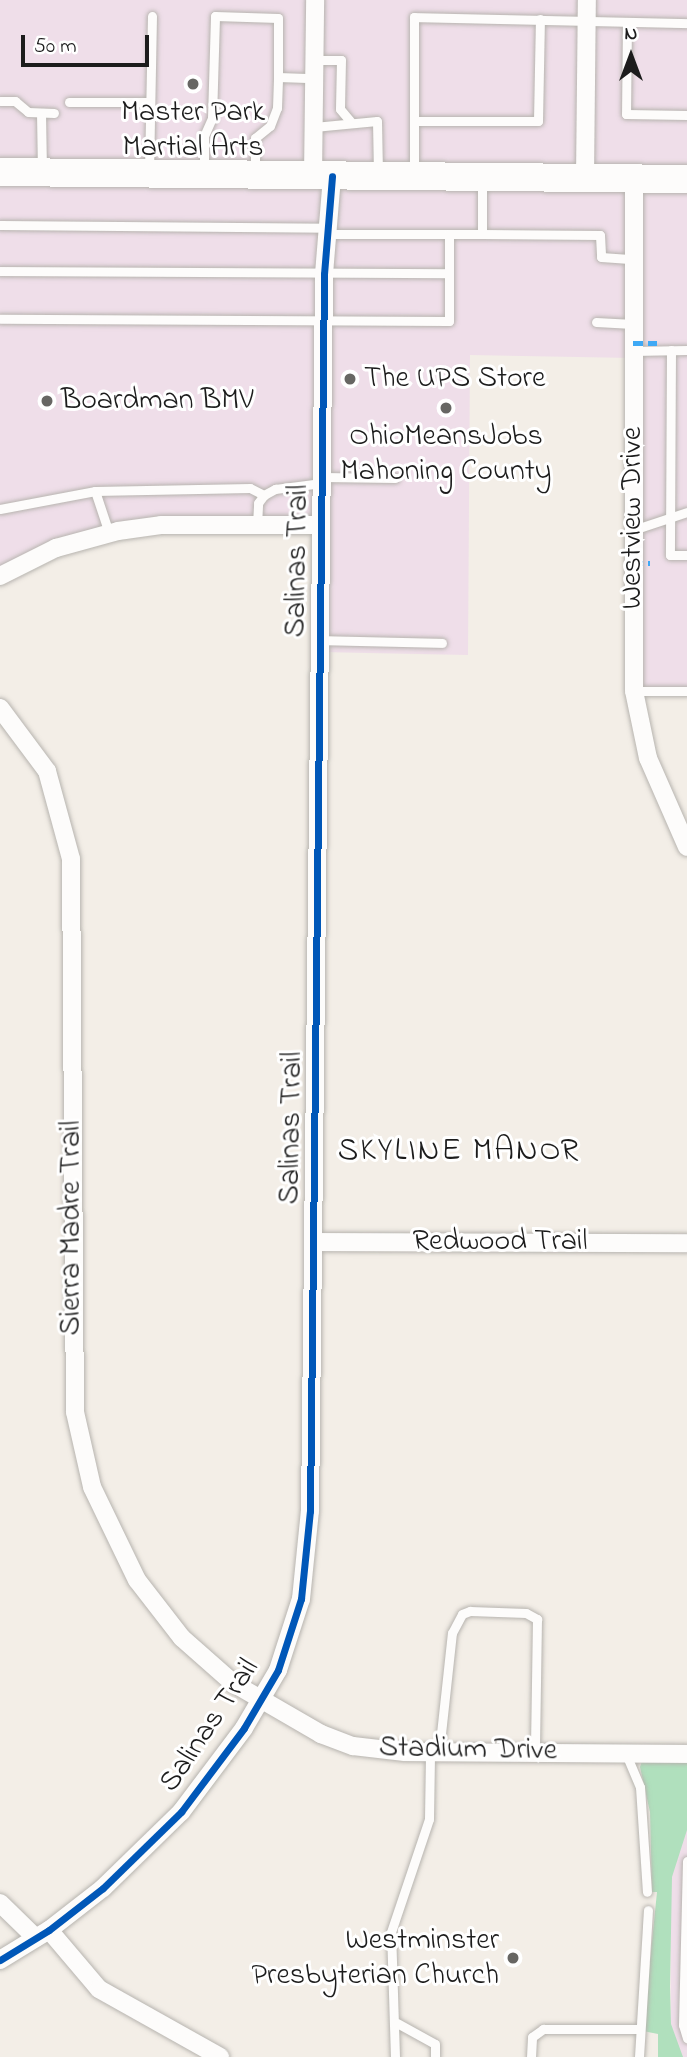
<!DOCTYPE html>
<style>
body{margin:0}
#map{position:relative;width:687px;height:2057px;overflow:hidden;background:#f3eee7;font-family:"Indie Flower",sans-serif}
div>[style]{position:absolute}
[style*='--x']{left:calc(var(--x)*1px);top:calc(var(--y)*1px);width:calc(var(--w)*1px);rotate:calc(var(--a)*1deg)}
.built>*{inset:0;background:#efdee9}
.green>*{inset:0;background:#b0e0bd}
.roads{filter:drop-shadow(0 0 2px #b7b4af) drop-shadow(0 0 2px #b7b4af)}
.lane>*{height:9px;margin:-4.5px;padding:0 4.5px;transform-origin:4.5px;border-radius:4.5px;background:#fdfcfb}
.street>*{height:18px;margin:-9px;padding:0 9px;transform-origin:9px;border-radius:9px;background:#fdfcfb}
.primary>*{height:28px;margin:-14px;padding:0 14px;transform-origin:14px;border-radius:14px;background:#fdfcfb}
.quiet>*{height:5px;margin-top:-2.5px;transform-origin:0;background:repeating-linear-gradient(90deg,#3fa9f5 0 10px,transparent 0 15px)}
.cycleway>*{height:7px;margin:-3.5px;padding:0 3.5px;transform-origin:3.5px;border-radius:3.5px;background:#0057b8}
.dots>*{width:19px;height:19px;translate:-50% -50%;box-sizing:border-box;border:4px solid #fff;border-radius:50%}
span{translate:-50% -50%;white-space:nowrap;text-align:center;line-height:1.15;-webkit-text-stroke:6px #fff;paint-order:stroke}
.poi-label{font-size:30px;color:#1c1c1c}
.left{translate:0 -50%;text-align:left}
.right{translate:-100% -50%;text-align:right}
.street-label{font-size:30px;color:#1c1c1c}
.neighbourhood-label{font-size:32px;color:#1c1c1c;letter-spacing:2px}
.north{position:absolute;left:596px;top:21px;width:70px;height:70px;-webkit-text-stroke:5px #fff;paint-order:stroke;rotate:0deg;font-size:19px;font-weight:700;line-height:28px;text-align:center;color:#1c1c1c}
.north::after{content:'';display:block;margin:auto;width:24px;height:32px;background:#1c1c1c;clip-path:polygon(50% 0,100% 100%,50% 72%,0 100%)}
.scale{position:absolute;left:21px;top:35px;width:128px;height:32px;box-sizing:border-box;border:4px solid #1c1c1c;border-top:0;padding-left:9px;font-size:21px;line-height:24px;white-space:nowrap;color:#1c1c1c;-webkit-text-stroke:5px #fff;paint-order:stroke}
</style>
<div id="map">
<div class="built">
<div style="clip-path:polygon(0 0,687px 0,687px 691px,634px 691px,633px 358px,470px 355px,468px 655px,320px 652px,321px 526px,118px 531px,0 576px)"></div>
<div style="clip-path:polygon(670px 1752px,687px 1754px,687px 2057px,671px 2057px)"></div>
</div>
<div class="green">
<div style="clip-path:polygon(645px 1752px,687px 1754px,687px 1830px,672px 1877px,670px 1987px,671px 2024px,683px 2057px,658px 2057px,658px 2034px,643px 2031px,657px 1892px,652px 1892px,650px 1812px,640px 1767px)"></div>
</div>
<div class="roads">
<div class="lane">
<div style="--x:627;--y:22;--w:92;--a:90.6"></div>
<div style="--x:626;--y:114;--w:61;--a:0.9"></div>
<div style="--x:314;--y:60;--w:27;--a:0"></div>
<div style="--x:341;--y:60;--w:49;--a:91.2"></div>
<div style="--x:340;--y:109;--w:16;--a:50"></div>
<div style="--x:0;--y:101;--w:15;--a:0"></div>
<div style="--x:15;--y:101;--w:17;--a:40"></div>
<div style="--x:28;--y:112;--w:26;--a:2"></div>
<div style="--x:69;--y:102;--w:81;--a:0"></div>
<div style="--x:41;--y:113;--w:57;--a:89"></div>
<div style="--x:416;--y:121;--w:122;--a:0"></div>
<div style="--x:538;--y:121;--w:102;--a:-88.9"></div>
<div style="--x:314;--y:127;--w:63;--a:-5.4"></div>
<div style="--x:377;--y:121;--w:53;--a:88.9"></div>
<div style="--x:204;--y:169;--w:33;--a:-90"></div>
<div style="--x:204;--y:136;--w:20;--a:-66"></div>
<div style="--x:212;--y:118;--w:102;--a:-88.3"></div>
<div style="--x:215;--y:16;--w:63;--a:1.8"></div>
<div style="--x:278;--y:18;--w:59;--a:90"></div>
<div style="--x:255;--y:169;--w:31;--a:-90"></div>
<div style="--x:255;--y:138;--w:19;--a:-39"></div>
<div style="--x:270;--y:126;--w:19;--a:-69"></div>
<div style="--x:277;--y:108;--w:31;--a:-88"></div>
<div style="--x:278;--y:77;--w:36;--a:2"></div>
<div style="--x:414;--y:171;--w:154;--a:-90"></div>
<div style="--x:414;--y:17;--w:273;--a:1.3"></div>
<div style="--x:149;--y:172;--w:156;--a:-88.9"></div>
<div style="--x:0;--y:225;--w:328;--a:0.5"></div>
<div style="--x:327;--y:234;--w:122;--a:0"></div>
<div style="--x:449;--y:234;--w:39;--a:90"></div>
<div style="--x:449;--y:234;--w:33;--a:0"></div>
<div style="--x:482;--y:234;--w:53;--a:-90"></div>
<div style="--x:482;--y:234;--w:118;--a:0.5"></div>
<div style="--x:600;--y:235;--w:22;--a:87"></div>
<div style="--x:601;--y:257;--w:32;--a:4"></div>
<div style="--x:0;--y:271;--w:449;--a:0.3"></div>
<div style="--x:449;--y:273;--w:48;--a:90"></div>
<div style="--x:449;--y:321;--w:449;--a:-179.7"></div>
<div style="--x:596;--y:322;--w:37;--a:3"></div>
<div style="--x:671;--y:350;--w:205;--a:90.3"></div>
<div style="--x:670;--y:555;--w:17;--a:0"></div>
<div style="--x:633;--y:351;--w:54;--a:-1.1"></div>
<div style="--x:322;--y:477;--w:73;--a:0.8"></div>
<div style="--x:95;--y:491;--w:155;--a:-1.1"></div>
<div style="--x:250;--y:488;--w:16;--a:27"></div>
<div style="--x:0;--y:509;--w:97;--a:-10.7"></div>
<div style="--x:95;--y:491;--w:44;--a:71.6"></div>
<div style="--x:257;--y:525;--w:22;--a:-87"></div>
<div style="--x:258;--y:503;--w:10;--a:-53"></div>
<div style="--x:264;--y:495;--w:13;--a:-29"></div>
<div style="--x:275;--y:489;--w:47;--a:-7.3"></div>
<div style="--x:633;--y:530;--w:57;--a:-18.4"></div>
<div style="--x:320;--y:640;--w:122;--a:1.4"></div>
<div style="--x:634;--y:691;--w:53;--a:0"></div>
<div style="--x:439;--y:1752;--w:120;--a:-83.8"></div>
<div style="--x:452;--y:1633;--w:21;--a:-62"></div>
<div style="--x:462;--y:1614;--w:9;--a:-21"></div>
<div style="--x:470;--y:1611;--w:56;--a:2"></div>
<div style="--x:526;--y:1613;--w:13;--a:29"></div>
<div style="--x:537;--y:1619;--w:133;--a:90.9"></div>
<div style="--x:626;--y:1754;--w:36;--a:67"></div>
<div style="--x:640;--y:1787;--w:105;--a:86.2"></div>
<div style="--x:687;--y:1861;--w:164;--a:91.4"></div>
<div style="--x:683;--y:2025;--w:14;--a:73"></div>
<div style="--x:397;--y:2023;--w:43;--a:28.9"></div>
<div style="--x:435;--y:2044;--w:13;--a:90"></div>
<div style="--x:395;--y:2057;--w:125;--a:-91.8"></div>
<div style="--x:391;--y:1932;--w:119;--a:-71.4"></div>
<div style="--x:429;--y:1819;--w:67;--a:-89.1"></div>
<div style="--x:531;--y:2057;--w:20;--a:-87"></div>
<div style="--x:532;--y:2037;--w:14;--a:-36"></div>
<div style="--x:543;--y:2029;--w:97;--a:0"></div>
<div style="--x:639;--y:2057;--w:147;--a:-86.5"></div>
</div>
<div class="street">
<div style="--x:313;--y:176;--w:176;--a:-89.3"></div>
<div style="--x:585;--y:178;--w:178;--a:-89.4"></div>
<div style="--x:634;--y:179;--w:512;--a:90"></div>
<div style="--x:634;--y:691;--w:68;--a:78.2"></div>
<div style="--x:648;--y:758;--w:97;--a:66.3"></div>
<div style="--x:0;--y:576;--w:63;--a:-26.6"></div>
<div style="--x:56;--y:548;--w:64;--a:-15.3"></div>
<div style="--x:118;--y:531;--w:43;--a:-7.9"></div>
<div style="--x:161;--y:525;--w:160;--a:0"></div>
<div style="--x:0;--y:708;--w:79;--a:53.3"></div>
<div style="--x:47;--y:771;--w:91;--a:74.7"></div>
<div style="--x:71;--y:859;--w:553;--a:89.59"></div>
<div style="--x:75;--y:1412;--w:77;--a:77.2"></div>
<div style="--x:92;--y:1487;--w:103;--a:64.2"></div>
<div style="--x:137;--y:1580;--w:73;--a:52.2"></div>
<div style="--x:182;--y:1638;--w:68;--a:41.4"></div>
<div style="--x:233;--y:1683;--w:102;--a:30.1"></div>
<div style="--x:321;--y:1734;--w:34;--a:21"></div>
<div style="--x:353;--y:1746;--w:52;--a:6.6"></div>
<div style="--x:405;--y:1752;--w:282;--a:0.4"></div>
<div style="--x:313;--y:1242;--w:374;--a:0.2"></div>
<div style="--x:0;--y:1903;--w:50;--a:44.2"></div>
<div style="--x:49;--y:1930;--w:77;--a:49.7"></div>
<div style="--x:99;--y:1989;--w:139;--a:29.3"></div>
<div style="--x:0;--y:1960;--w:57;--a:-31.5"></div>
<div style="--x:49;--y:1930;--w:68;--a:-37.9"></div>
<div style="--x:103;--y:1888;--w:109;--a:-44.3"></div>
<div style="--x:181;--y:1812;--w:105;--a:-53.1"></div>
<div style="--x:244;--y:1728;--w:67;--a:-59.6"></div>
<div style="--x:278;--y:1670;--w:75;--a:-72.1"></div>
<div style="--x:301;--y:1599;--w:88;--a:-84.2"></div>
<div style="--x:310;--y:1511;--w:1237;--a:-89.35"></div>
<div style="--x:324;--y:274;--w:98;--a:-85.3"></div>
</div>
<div class="primary">
<div style="--x:0;--y:172;--w:687;--a:0.58"></div>
</div>
</div>
<div class="quiet">
<div style="--x:633;--y:343;--w:24;--a:0"></div>
<div style="--x:633;--y:563;--w:17;--a:0"></div>
</div>
<div class="cycleway">
<div style="--x:0;--y:1960;--w:57;--a:-31.5"></div>
<div style="--x:49;--y:1930;--w:68;--a:-37.9"></div>
<div style="--x:103;--y:1888;--w:109;--a:-44.3"></div>
<div style="--x:181;--y:1812;--w:105;--a:-53.1"></div>
<div style="--x:244;--y:1728;--w:67;--a:-59.6"></div>
<div style="--x:278;--y:1670;--w:75;--a:-72.1"></div>
<div style="--x:301;--y:1599;--w:88;--a:-84.2"></div>
<div style="--x:310;--y:1511;--w:1237;--a:-89.35"></div>
<div style="--x:324;--y:274;--w:98;--a:-85.3"></div>
</div>
<div class="dots">
<div style="left:193px;top:84px;background:#676663"></div>
<div style="left:350px;top:379px;background:#676663"></div>
<div style="left:47px;top:401px;background:#676663"></div>
<div style="left:446px;top:408px;background:#676663"></div>
<div style="left:513px;top:1958px;background:#676663"></div>
</div>
<div class="poi-label">
<span style="left:193px;top:130px">Master Park<br>Martial Arts</span>
<span class="left" style="left:364px;top:379px">The UPS Store</span>
<span class="left" style="left:61px;top:401px">Boardman BMV</span>
<span style="left:446px;top:454px">OhioMeansJobs<br>Mahoning County</span>
<span class="right" style="left:499px;top:1958px">Westminster<br>Presbyterian Church</span>
</div>
<div class="street-label">
<span style="left:633px;top:518px;rotate:-90deg">Westview Drive</span>
<span style="left:298px;top:561px;rotate:-89deg">Salinas Trail</span>
<span style="left:292px;top:1128px;rotate:-89deg">Salinas Trail</span>
<span style="left:72px;top:1228px;rotate:-90deg">Sierra Madre Trail</span>
<span style="left:500px;top:1242px">Redwood Trail</span>
<span style="left:210px;top:1726px;rotate:-56deg">Salinas Trail</span>
<span style="left:468px;top:1750px;rotate:1deg">Stadium Drive</span>
</div>
<div class="neighbourhood-label">
<span style="left:459px;top:1152px">SKYLINE MANOR</span>
</div>
<div class="north">N</div>
<div class="scale">50 m</div>
</div>
